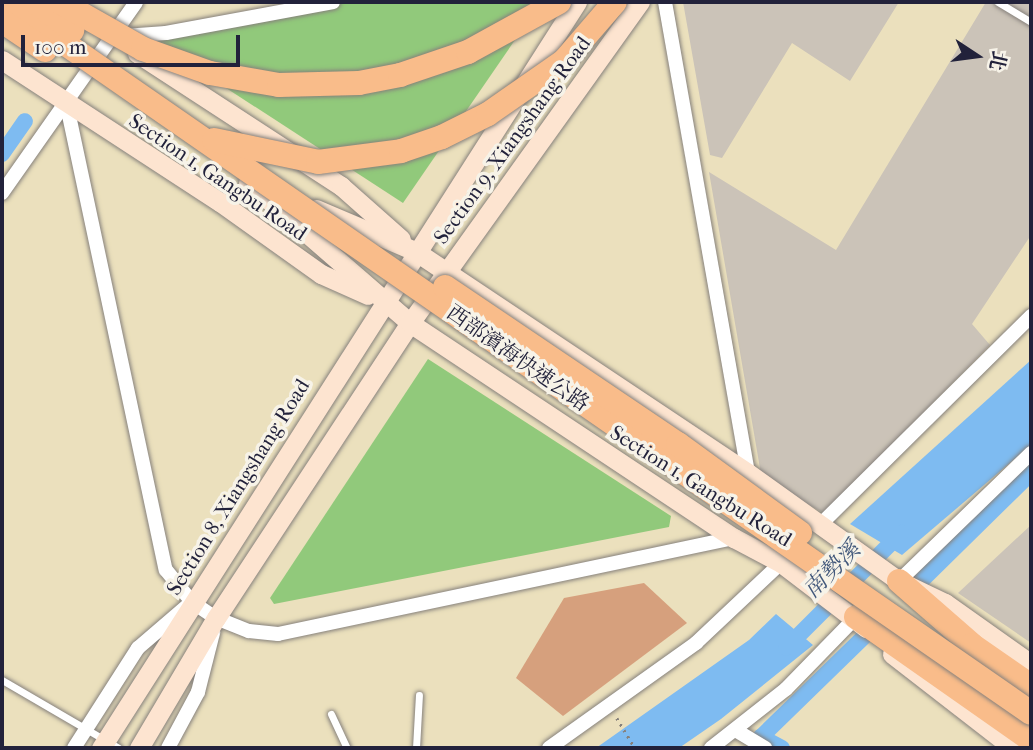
<!DOCTYPE html>
<meta charset="utf-8">
<style>
body{margin:0}
#map{position:relative;width:1033px;height:750px;overflow:hidden;background:#ebe0bd;font-family:"IM FELL French Canon","Noto Serif TC",serif}
div>[style]{position:absolute}
[style*='--x']{left:calc(var(--x)*1px);top:calc(var(--y)*1px);width:calc(var(--w)*1px);rotate:calc(var(--a)*1deg)}
.industrial>*{inset:0;background:#cbc3b8}
.green>*{inset:0;background:#91c97b}
.water>*{inset:0;background:#7ebbf1}
.canal>*{height:16px;margin:-8px;padding:0 8px;transform-origin:8px;border-radius:8px;background:#7ebbf1}
.building>*{inset:0;background:#d6a07d}
.path>*{height:2.5px;margin-top:-1.25px;transform-origin:0;background:repeating-linear-gradient(90deg,#86817c 0 2px,transparent 0 7px)}
.roads{filter:drop-shadow(0 0 2px #86817c) drop-shadow(0 0 2px #86817c)}
.lane>*{height:7px;margin:-3.5px;padding:0 3.5px;transform-origin:3.5px;border-radius:3.5px;background:#fff}
.street>*{height:14px;margin:-7px;padding:0 7px;transform-origin:7px;border-radius:7px;background:#fff}
.secondary>*{height:19px;margin:-9.5px;padding:0 9.5px;transform-origin:9.5px;border-radius:9.5px;background:#fde4d0}
.highway>*{height:24px;margin:-12px;padding:0 12px;transform-origin:12px;border-radius:12px;background:#f9bc8a}
.bridges{filter:drop-shadow(0 0 2px #86817c) drop-shadow(0 0 2px #86817c)}
.highway-bridge>*{height:24px;margin:-12px;padding:0 12px;transform-origin:12px;border-radius:12px;background:#f9bc8a}
span{translate:-50% -50%;white-space:nowrap;text-align:center;line-height:1.15;-webkit-text-stroke:7px #f7f3e8;paint-order:stroke}
.street-label{font-size:21px;color:#22223b}
.water-label{font-size:23px;color:#42587b;font-style:italic}
.frame{position:absolute;inset:0;border:4px solid #22223b;pointer-events:none}
.north{position:absolute;left:942px;top:21px;width:70px;height:70px;-webkit-text-stroke:5px #f7f3e8;paint-order:stroke;rotate:103deg;font-size:19px;font-weight:700;line-height:28px;text-align:center;color:#22223b}
.north::after{content:'';display:block;margin:auto;width:24px;height:32px;background:#22223b;clip-path:polygon(50% 0,100% 100%,50% 72%,0 100%)}
.scale{position:absolute;left:21px;top:35px;width:219px;height:32px;box-sizing:border-box;border:4px solid #22223b;border-top:0;padding-left:9px;font-size:21px;line-height:24px;white-space:nowrap;color:#22223b;-webkit-text-stroke:5px #f7f3e8;paint-order:stroke}
</style>
<div id="map">
<div class="industrial">
<div style="clip-path:polygon(683px 2px,899px 2px,850px 81px,792px 43px,722px 158px,710px 155px)"></div>
<div style="clip-path:polygon(986px 2px,1031px 2px,1031px 235px,972px 324px,990px 345px,824px 513px,762px 480px,709px 172px,836px 250px)"></div>
<div style="clip-path:polygon(1031px 525px,1031px 643px,958px 593px)"></div>
</div>
<div class="green">
<div style="clip-path:polygon(347px 2px,541px 2px,403px 203px,157px 43px,158px 36px)"></div>
<div style="clip-path:polygon(428px 359px,671px 516px,669px 527px,274px 604px,270px 598px)"></div>
</div>
<div class="water">
<div style="clip-path:polygon(1031px 360px,1031px 445px,902px 555px,850px 524px)"></div>
<div style="clip-path:polygon(776px 614px,813px 645px,721px 719px,679px 748px,596px 748px,749px 640px)"></div>
</div>
<div class="canal">
<div style="--x:2;--y:154;--w:40;--a:-55.1"></div>
<div style="--x:920;--y:582;--w:156;--a:-44.5"></div>
<div style="--x:786;--y:648;--w:163;--a:-45"></div>
<div style="--x:782;--y:748;--w:24;--a:-152"></div>
<div style="--x:761;--y:737;--w:144;--a:-44.2"></div>
</div>
<div class="building">
<div style="clip-path:polygon(644px 583px,687px 623px,563px 716px,516px 678px,564px 598px)"></div>
</div>
<div class="path">
<div style="--x:617;--y:718;--w:35;--a:59"></div>
</div>
<div class="roads">
<div class="lane">
<div style="--x:998;--y:2;--w:39;--a:31"></div>
<div style="--x:2;--y:680;--w:135;--a:30.2"></div>
<div style="--x:331;--y:714;--w:38;--a:65"></div>
<div style="--x:416;--y:748;--w:53;--a:-86.8"></div>
</div>
<div class="street">
<div style="--x:665;--y:2;--w:478;--a:80"></div>
<div style="--x:124;--y:36;--w:42;--a:-4.1"></div>
<div style="--x:166;--y:33;--w:170;--a:-10.5"></div>
<div style="--x:67;--y:106;--w:474;--a:78"></div>
<div style="--x:166;--y:570;--w:41;--a:50.9"></div>
<div style="--x:192;--y:602;--w:29;--a:34"></div>
<div style="--x:216;--y:618;--w:35;--a:22"></div>
<div style="--x:249;--y:631;--w:29;--a:6"></div>
<div style="--x:278;--y:634;--w:466;--a:-11.9"></div>
<div style="--x:2;--y:193;--w:233;--a:-54.9"></div>
<div style="--x:821;--y:524;--w:296;--a:-44.7"></div>
<div style="--x:899;--y:581;--w:184;--a:-44.1"></div>
<div style="--x:737;--y:731;--w:33;--a:31"></div>
<div style="--x:74;--y:748;--w:119;--a:-57.4"></div>
<div style="--x:138;--y:648;--w:66;--a:-40.7"></div>
<div style="--x:168;--y:748;--w:64;--a:-61.8"></div>
<div style="--x:198;--y:692;--w:61;--a:-75.7"></div>
<div style="--x:549;--y:748;--w:181;--a:-35.5"></div>
<div style="--x:696;--y:643;--w:117;--a:-43.3"></div>
<div style="--x:711;--y:748;--w:95;--a:-38.2"></div>
<div style="--x:786;--y:689;--w:100;--a:-45.8"></div>
</div>
<div class="secondary">
<div style="--x:137;--y:53;--w:244;--a:33.1"></div>
<div style="--x:341;--y:186;--w:80;--a:41.5"></div>
<div style="--x:2;--y:60;--w:260;--a:33.1"></div>
<div style="--x:220;--y:202;--w:124;--a:35.5"></div>
<div style="--x:321;--y:274;--w:51;--a:24.1"></div>
<div style="--x:248;--y:182;--w:215;--a:41"></div>
<div style="--x:410;--y:323;--w:389;--a:33.6"></div>
<div style="--x:734;--y:538;--w:53;--a:28"></div>
<div style="--x:781;--y:563;--w:107;--a:37.4"></div>
<div style="--x:316;--y:209;--w:108;--a:23"></div>
<div style="--x:415;--y:251;--w:400;--a:33.7"></div>
<div style="--x:748;--y:473;--w:186;--a:35.6"></div>
<div style="--x:899;--y:581;--w:51;--a:25.6"></div>
<div style="--x:945;--y:603;--w:105;--a:35.3"></div>
<div style="--x:892;--y:654;--w:153;--a:37.8"></div>
<div style="--x:101;--y:748;--w:885;--a:-57.46"></div>
<div style="--x:139;--y:748;--w:151;--a:-59.4"></div>
<div style="--x:216;--y:618;--w:353;--a:-56.7"></div>
<div style="--x:410;--y:323;--w:395;--a:-54.4"></div>
</div>
<div class="highway">
<div style="--x:899;--y:581;--w:97;--a:41.2"></div>
<div style="--x:972;--y:645;--w:72;--a:34.8"></div>
<div style="--x:856;--y:617;--w:214;--a:35.1"></div>
</div>
</div>
<div class="bridges">
<div class="highway-bridge">
<div style="--x:5;--y:2;--w:1248;--a:34.72"></div>
<div style="--x:36;--y:2;--w:46;--a:37.9"></div>
<div style="--x:60;--y:2;--w:95;--a:29.5"></div>
<div style="--x:143;--y:49;--w:71;--a:19.7"></div>
<div style="--x:210;--y:73;--w:70;--a:9.9"></div>
<div style="--x:279;--y:85;--w:80;--a:-1.4"></div>
<div style="--x:359;--y:83;--w:42;--a:-11"></div>
<div style="--x:400;--y:75;--w:72;--a:-18.7"></div>
<div style="--x:468;--y:52;--w:104;--a:-28.8"></div>
<div style="--x:2;--y:21;--w:52;--a:34"></div>
<div style="--x:214;--y:140;--w:106;--a:11.9"></div>
<div style="--x:318;--y:162;--w:84;--a:-7.5"></div>
<div style="--x:401;--y:151;--w:43;--a:-18.9"></div>
<div style="--x:442;--y:137;--w:51;--a:-26.6"></div>
<div style="--x:488;--y:114;--w:93;--a:-34.9"></div>
<div style="--x:564;--y:61;--w:78;--a:-49.2"></div>
<div style="--x:445;--y:287;--w:281;--a:34"></div>
<div style="--x:678;--y:444;--w:151;--a:36.1"></div>
</div>
</div>
<div class="street-label">
<span style="left:512px;top:140px;rotate:-54deg">Section 9, Xiangshang Road</span>
<span style="left:218px;top:177px;rotate:34deg">Section 1, Gangbu Road</span>
<span style="left:518px;top:358px;rotate:35deg">西部濱海快速公路</span>
<span style="left:701px;top:486px;rotate:32deg">Section 1, Gangbu Road</span>
<span style="left:238px;top:487px;rotate:-58deg">Section 8, Xiangshang Road</span>
</div>
<div class="water-label">
<span style="left:832px;top:570px;rotate:-45deg">南勢溪</span>
</div>
<div class="frame"></div>
<div class="north">北</div>
<div class="scale">100 m</div>
</div>
